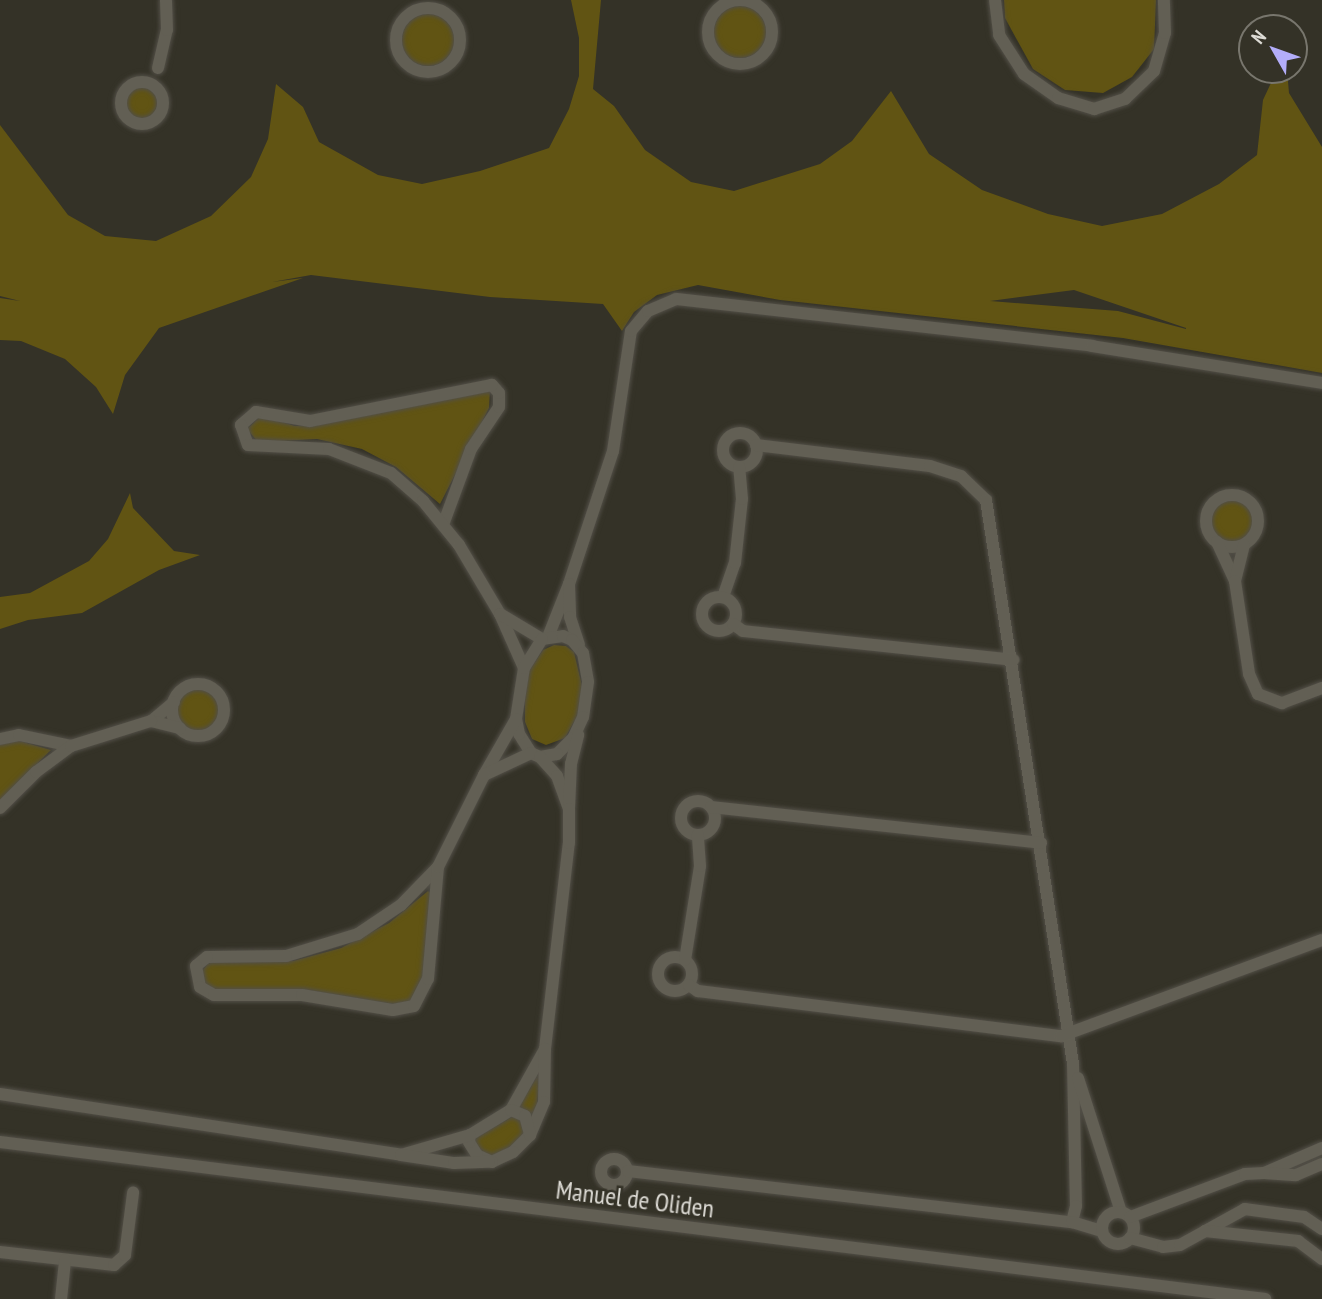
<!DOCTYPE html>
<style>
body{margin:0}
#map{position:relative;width:1322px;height:1299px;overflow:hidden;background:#343227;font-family:"PT Sans Narrow",sans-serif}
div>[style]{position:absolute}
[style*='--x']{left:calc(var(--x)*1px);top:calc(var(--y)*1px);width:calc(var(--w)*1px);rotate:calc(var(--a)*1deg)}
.green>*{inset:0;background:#615413}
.round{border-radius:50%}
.roads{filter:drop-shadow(0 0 2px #524f47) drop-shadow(0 0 2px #524f47)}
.minor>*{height:12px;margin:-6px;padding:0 6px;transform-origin:6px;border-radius:6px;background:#625f54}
.minor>.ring{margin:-6px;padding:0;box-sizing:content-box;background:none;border:12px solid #625f54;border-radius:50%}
span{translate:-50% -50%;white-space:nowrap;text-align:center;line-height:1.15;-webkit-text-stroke:5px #343227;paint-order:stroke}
.street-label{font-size:26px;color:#dddbd5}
.north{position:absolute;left:1238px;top:14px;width:70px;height:70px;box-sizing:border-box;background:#343227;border:2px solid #78766d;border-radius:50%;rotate:310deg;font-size:19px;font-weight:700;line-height:28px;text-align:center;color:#dddbd5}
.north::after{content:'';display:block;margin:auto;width:24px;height:32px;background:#b3adf9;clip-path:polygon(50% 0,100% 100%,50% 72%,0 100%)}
</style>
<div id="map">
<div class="green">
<div style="clip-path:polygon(evenodd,571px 0,601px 0,593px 89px,614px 106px,645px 150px,691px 182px,734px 191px,820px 164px,852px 141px,891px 91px,929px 154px,982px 190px,1048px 214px,1102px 226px,1162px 214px,1219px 184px,1257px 155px,1263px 100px,1277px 70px,1287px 70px,1289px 93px,1322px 147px,1322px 373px,1123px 338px,780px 300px,698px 285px,657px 295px,634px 312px,622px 331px,603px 304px,490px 297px,311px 275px,272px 282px,303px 278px,159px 328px,125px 375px,113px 414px,96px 387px,65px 359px,21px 341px,0 340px,0 298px,20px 301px,0 296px,0 125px,68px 215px,105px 236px,156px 241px,211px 216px,251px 177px,268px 139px,276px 84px,303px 107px,319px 142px,378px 175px,422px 184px,480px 171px,549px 148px,569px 109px,579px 76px,579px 38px,571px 0,1074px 290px,1186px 328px,1186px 329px,1118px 311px,990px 301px,1074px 290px)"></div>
<div style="clip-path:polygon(1004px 0,1156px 0,1154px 49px,1132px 77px,1103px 93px,1065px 90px,1033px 69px,1005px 18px)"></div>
<div class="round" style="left:714px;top:6px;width:52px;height:52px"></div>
<div class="round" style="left:402px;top:14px;width:52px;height:52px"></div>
<div class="round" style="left:125px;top:87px;width:32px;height:32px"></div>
<div style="clip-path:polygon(490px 390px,489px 408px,440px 504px,396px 467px,362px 449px,317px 439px,258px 442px,247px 429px,261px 416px,295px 426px,319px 425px)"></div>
<div style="clip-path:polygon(130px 493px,133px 508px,174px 551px,200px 555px,159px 570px,82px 613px,28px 620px,0 629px,0 597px,30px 593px,89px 561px,108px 539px)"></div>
<div class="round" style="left:1211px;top:500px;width:42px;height:42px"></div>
<div style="clip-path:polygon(554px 645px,566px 646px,574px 652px,583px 690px,581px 709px,565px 738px,546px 745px,532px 739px,525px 722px,525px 701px,529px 671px,543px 650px)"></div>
<div class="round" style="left:177px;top:689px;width:42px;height:42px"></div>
<div style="clip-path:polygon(16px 740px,51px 750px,0 800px,0 745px)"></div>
<div style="clip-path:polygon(428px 891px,432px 894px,423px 979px,413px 1000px,400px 1005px,308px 990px,210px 989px,202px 981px,201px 972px,208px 964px,221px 959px,293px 961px,341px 948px,389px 923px)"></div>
<div style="clip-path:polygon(539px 1073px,537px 1111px,533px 1121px,519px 1107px)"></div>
<div style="clip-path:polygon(517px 1114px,527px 1131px,514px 1145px,490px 1157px,484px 1155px,474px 1144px,476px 1138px)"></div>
</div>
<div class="roads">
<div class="minor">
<div style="--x:995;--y:0;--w:35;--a:83"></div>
<div style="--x:999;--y:35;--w:46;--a:57.3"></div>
<div style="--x:1024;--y:74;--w:42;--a:35.2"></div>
<div style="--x:1058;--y:98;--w:38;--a:17"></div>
<div style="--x:1094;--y:109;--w:33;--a:-18"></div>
<div style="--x:1125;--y:99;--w:40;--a:-44"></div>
<div style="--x:1154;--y:71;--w:40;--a:-74"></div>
<div style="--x:1165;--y:33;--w:33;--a:-92"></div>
<div class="ring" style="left:708px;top:0;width:52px;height:52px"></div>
<div class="ring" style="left:396px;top:8px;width:52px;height:52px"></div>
<div style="--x:158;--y:68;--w:39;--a:-77"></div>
<div style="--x:167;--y:30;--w:30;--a:-92"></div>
<div class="ring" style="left:121px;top:82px;width:30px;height:30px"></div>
<div class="ring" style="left:723px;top:433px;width:22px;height:22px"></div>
<div style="--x:756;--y:445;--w:175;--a:6.9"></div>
<div style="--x:930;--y:466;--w:33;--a:18"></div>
<div style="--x:961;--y:476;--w:35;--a:44"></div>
<div style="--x:986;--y:500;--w:571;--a:81.23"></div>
<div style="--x:1073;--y:1064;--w:142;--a:88.8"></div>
<div style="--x:1076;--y:1206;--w:16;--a:104"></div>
<div class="ring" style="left:1206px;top:495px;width:40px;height:40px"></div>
<div style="--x:443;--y:525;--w:81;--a:-69.8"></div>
<div style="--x:471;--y:449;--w:50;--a:-56.3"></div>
<div style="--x:499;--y:407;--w:14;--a:-90"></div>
<div style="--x:499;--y:393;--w:11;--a:-131"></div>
<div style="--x:492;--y:385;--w:186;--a:168.8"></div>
<div style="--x:310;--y:421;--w:55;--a:-170.5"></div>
<div style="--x:256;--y:412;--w:20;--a:139"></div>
<div style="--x:241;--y:425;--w:21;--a:71"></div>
<div style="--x:248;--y:445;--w:81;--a:2.8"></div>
<div style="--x:329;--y:449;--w:66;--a:21.2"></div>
<div style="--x:391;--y:473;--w:43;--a:41.2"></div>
<div style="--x:423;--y:501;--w:57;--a:50.7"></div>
<div style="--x:459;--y:545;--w:80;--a:59.3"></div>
<div style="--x:1217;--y:542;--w:43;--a:65.2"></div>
<div style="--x:1235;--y:581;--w:37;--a:-76"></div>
<div style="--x:1235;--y:581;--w:94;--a:81.4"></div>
<div style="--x:1249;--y:674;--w:22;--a:66"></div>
<div style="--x:1258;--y:694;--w:26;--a:21"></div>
<div style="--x:1282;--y:703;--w:43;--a:-20.6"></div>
<div style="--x:569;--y:584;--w:140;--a:-71.7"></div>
<div style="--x:613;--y:451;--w:121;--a:-81.5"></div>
<div style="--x:631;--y:331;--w:26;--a:-50"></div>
<div style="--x:648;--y:311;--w:30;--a:-23"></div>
<div style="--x:676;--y:299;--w:419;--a:6.4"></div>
<div style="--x:1092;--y:346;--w:233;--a:9.1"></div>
<div style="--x:723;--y:597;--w:36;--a:-71"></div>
<div style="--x:735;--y:563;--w:64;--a:-83.8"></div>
<div style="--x:742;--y:499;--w:32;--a:-95"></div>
<div class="ring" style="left:702px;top:597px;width:22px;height:22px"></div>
<div style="--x:733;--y:624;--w:12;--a:35"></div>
<div style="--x:743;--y:631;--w:272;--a:6.1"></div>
<div style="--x:548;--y:637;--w:57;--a:-68.4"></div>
<div style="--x:569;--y:584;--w:33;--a:88"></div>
<div style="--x:570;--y:617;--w:29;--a:72"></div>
<div style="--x:524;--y:668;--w:59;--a:-114"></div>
<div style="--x:500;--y:614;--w:49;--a:30.8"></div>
<div style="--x:542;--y:639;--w:21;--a:-8"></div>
<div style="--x:563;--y:636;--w:10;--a:24"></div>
<div style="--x:572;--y:640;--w:17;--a:50"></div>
<div style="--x:583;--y:653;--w:29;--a:80"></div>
<div style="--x:588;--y:682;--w:35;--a:98"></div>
<div style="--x:583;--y:717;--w:23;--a:115"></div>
<div style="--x:573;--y:738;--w:23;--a:135"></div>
<div style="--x:557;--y:754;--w:17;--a:170"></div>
<div style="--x:540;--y:757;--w:10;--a:-156"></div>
<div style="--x:531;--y:753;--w:22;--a:-122"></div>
<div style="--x:519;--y:734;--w:15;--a:-101"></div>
<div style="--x:516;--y:719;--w:52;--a:-81.1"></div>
<div style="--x:524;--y:668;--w:34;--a:-58"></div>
<div class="ring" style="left:172px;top:684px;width:40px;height:40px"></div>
<div style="--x:174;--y:702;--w:30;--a:140"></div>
<div style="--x:151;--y:721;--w:30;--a:14"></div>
<div style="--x:516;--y:719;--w:64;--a:119.7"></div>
<div style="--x:484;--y:775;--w:52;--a:-25.1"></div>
<div style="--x:0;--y:739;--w:19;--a:-12"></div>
<div style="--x:19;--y:735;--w:53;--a:11.9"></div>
<div style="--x:540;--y:757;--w:25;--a:48"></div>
<div style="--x:557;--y:776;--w:35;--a:70"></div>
<div style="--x:569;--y:809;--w:45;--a:-87.5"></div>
<div style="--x:571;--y:764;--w:30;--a:-76"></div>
<div class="ring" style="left:681px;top:801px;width:22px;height:22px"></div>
<div style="--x:711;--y:807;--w:332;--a:6.2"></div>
<div style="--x:0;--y:808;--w:51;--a:-45"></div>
<div style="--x:36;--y:772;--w:44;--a:-36.6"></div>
<div style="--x:71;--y:746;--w:84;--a:-17.4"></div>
<div style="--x:438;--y:867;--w:53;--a:134.2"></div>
<div style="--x:401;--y:905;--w:52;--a:146"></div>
<div style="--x:358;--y:934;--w:75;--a:163"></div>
<div style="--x:286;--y:956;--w:79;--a:179.3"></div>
<div style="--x:207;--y:957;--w:14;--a:141"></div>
<div style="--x:196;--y:966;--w:21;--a:79"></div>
<div style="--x:200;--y:987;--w:16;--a:30"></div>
<div style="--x:214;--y:995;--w:88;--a:0"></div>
<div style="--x:302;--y:995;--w:92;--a:9.4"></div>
<div style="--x:393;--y:1010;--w:21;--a:-11"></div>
<div style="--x:414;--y:1006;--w:30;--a:-63"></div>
<div style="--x:428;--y:979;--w:112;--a:-84.9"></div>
<div style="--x:438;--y:867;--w:103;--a:-63.4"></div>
<div class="ring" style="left:658px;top:957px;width:22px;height:22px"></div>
<div style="--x:685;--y:960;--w:95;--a:-80.9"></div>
<div style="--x:700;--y:866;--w:31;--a:-94"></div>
<div style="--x:689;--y:985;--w:11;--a:34"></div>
<div style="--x:698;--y:991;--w:366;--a:7.1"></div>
<div style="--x:1061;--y:1036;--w:278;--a:-20.2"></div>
<div style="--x:545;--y:1049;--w:207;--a:-83.4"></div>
<div style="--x:569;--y:843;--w:34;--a:-90"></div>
<div style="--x:1078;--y:1078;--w:141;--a:72.2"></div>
<div style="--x:0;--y:1094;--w:406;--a:8.6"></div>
<div style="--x:511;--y:1110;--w:70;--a:-60.9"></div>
<div style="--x:545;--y:1049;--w:53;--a:91.1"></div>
<div style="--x:544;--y:1102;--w:36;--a:113"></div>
<div style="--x:530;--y:1135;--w:24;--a:135"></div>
<div style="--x:513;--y:1152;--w:23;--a:155"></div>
<div style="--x:492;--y:1162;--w:17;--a:-155"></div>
<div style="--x:477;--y:1155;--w:15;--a:-122"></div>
<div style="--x:469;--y:1142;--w:7;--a:-82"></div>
<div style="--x:470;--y:1135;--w:48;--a:-31.4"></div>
<div style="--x:511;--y:1110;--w:15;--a:23"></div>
<div style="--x:525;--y:1116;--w:20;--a:75"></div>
<div style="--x:470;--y:1135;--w:72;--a:163.8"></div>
<div style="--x:401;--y:1155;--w:54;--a:8.6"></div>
<div style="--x:454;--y:1163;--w:35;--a:-2"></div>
<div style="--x:0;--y:1142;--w:1275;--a:7.07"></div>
<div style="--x:1322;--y:1148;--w:63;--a:156.7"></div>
<div style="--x:1264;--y:1173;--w:32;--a:4"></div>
<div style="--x:1296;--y:1175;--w:28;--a:-23"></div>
<div class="ring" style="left:601px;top:1159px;width:14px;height:14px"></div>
<div style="--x:628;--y:1171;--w:447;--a:6.6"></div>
<div style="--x:1072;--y:1222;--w:31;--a:17"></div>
<div class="ring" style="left:1102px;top:1212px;width:20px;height:20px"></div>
<div style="--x:1130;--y:1217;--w:123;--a:-20.5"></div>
<div style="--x:1245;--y:1174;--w:19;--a:-3"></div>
<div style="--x:1322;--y:1229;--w:22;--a:-146"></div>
<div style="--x:1304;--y:1217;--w:60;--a:-172.3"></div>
<div style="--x:1245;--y:1209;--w:46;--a:151.2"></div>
<div style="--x:1205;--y:1231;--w:94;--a:6.1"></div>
<div style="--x:1298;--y:1241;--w:30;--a:37"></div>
<div style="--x:1130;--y:1238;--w:34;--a:15"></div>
<div style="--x:1163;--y:1247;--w:17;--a:-7"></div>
<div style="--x:1180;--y:1245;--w:29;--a:-29"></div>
<div style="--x:0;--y:1252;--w:115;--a:6.5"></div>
<div style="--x:114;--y:1265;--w:15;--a:-42"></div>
<div style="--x:125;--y:1255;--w:63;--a:-82.6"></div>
<div style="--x:61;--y:1299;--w:39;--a:-84"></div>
</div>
</div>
<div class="street-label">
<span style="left:635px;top:1199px;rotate:7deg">Manuel de Oliden</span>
</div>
<div class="north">N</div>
</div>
